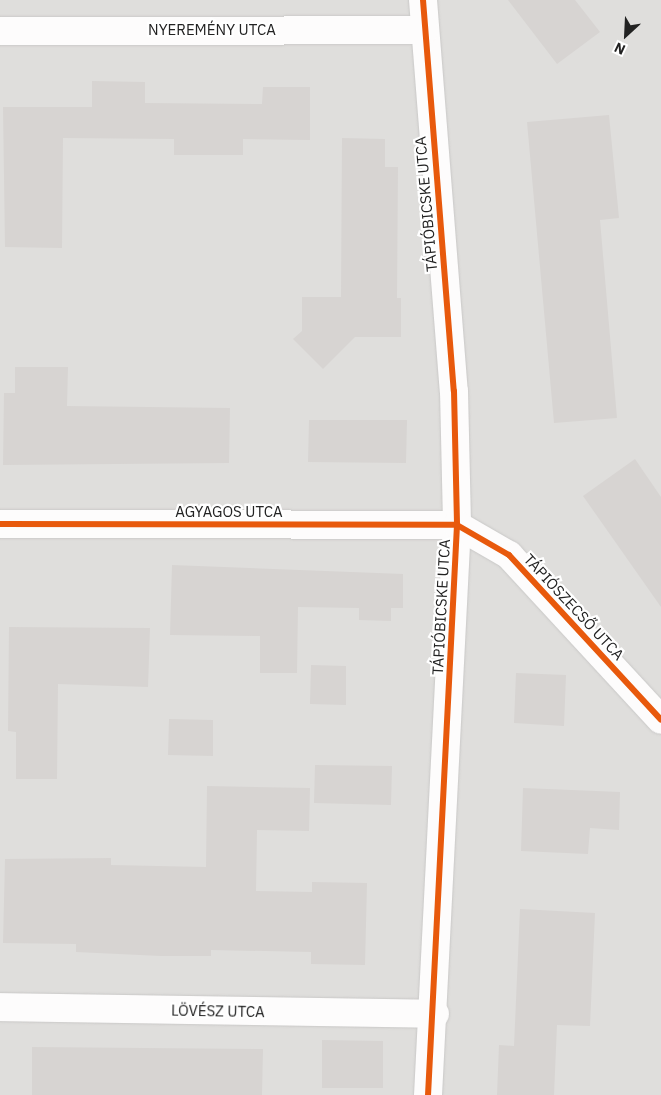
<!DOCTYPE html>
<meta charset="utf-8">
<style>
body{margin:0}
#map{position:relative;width:661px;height:1095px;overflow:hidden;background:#f0eeeb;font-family:"IBM Plex Sans",sans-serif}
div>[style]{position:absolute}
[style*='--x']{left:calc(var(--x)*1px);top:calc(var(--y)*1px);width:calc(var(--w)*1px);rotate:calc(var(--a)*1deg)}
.residential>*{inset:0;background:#dfdedc}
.building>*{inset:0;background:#d7d4d2}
.roads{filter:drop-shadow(0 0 1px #c9c8c7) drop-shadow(0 0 1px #c9c8c7)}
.street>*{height:28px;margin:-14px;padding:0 14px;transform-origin:14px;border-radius:14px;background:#fdfcfc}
.cycleway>*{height:6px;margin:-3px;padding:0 3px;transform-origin:3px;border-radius:3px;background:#e8590c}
span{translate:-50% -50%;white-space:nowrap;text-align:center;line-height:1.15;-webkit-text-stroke:4.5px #fff;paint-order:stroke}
.street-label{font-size:15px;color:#222}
.north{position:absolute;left:601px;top:10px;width:50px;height:50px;-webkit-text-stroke:4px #fff;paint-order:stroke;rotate:205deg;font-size:14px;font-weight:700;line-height:20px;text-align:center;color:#222}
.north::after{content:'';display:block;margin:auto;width:18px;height:22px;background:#222;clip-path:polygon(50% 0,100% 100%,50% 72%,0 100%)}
</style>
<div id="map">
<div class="residential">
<div style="clip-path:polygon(0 0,661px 0,661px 1095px,0 1095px)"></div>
</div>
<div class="building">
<div style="clip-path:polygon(508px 0,575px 0,600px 32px,557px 64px)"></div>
<div style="clip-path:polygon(92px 81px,145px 82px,145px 103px,262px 104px,263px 87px,310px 87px,310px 140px,243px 139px,243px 155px,174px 155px,174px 139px,63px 138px,62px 248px,5px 247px,3px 107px,92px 107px)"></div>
<div style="clip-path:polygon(609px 115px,619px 218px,600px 220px,617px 418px,554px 423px,527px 122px)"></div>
<div style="clip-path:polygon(342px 138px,385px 139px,385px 167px,398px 167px,397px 298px,401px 298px,401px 337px,355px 337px,323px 369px,293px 339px,302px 331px,302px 297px,341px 297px)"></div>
<div style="clip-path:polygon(15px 367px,68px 367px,67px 406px,230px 408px,229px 463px,3px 465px,4px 393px,15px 393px)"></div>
<div style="clip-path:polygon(309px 420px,407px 420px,406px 463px,308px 462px)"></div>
<div style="clip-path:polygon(635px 459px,661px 497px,661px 607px,583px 496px)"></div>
<div style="clip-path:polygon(172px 565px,403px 574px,403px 608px,391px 608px,391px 621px,359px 620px,359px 608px,298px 607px,297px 673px,260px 673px,260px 636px,170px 635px)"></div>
<div style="clip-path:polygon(9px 627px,150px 628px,148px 687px,58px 684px,57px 779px,16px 779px,16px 732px,8px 731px)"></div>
<div style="clip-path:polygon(311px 665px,346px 666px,346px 705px,310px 704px)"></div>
<div style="clip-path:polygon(516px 673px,566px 675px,564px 726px,514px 723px)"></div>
<div style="clip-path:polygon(169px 719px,213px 720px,213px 756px,168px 755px)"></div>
<div style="clip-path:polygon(315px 765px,392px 766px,391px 805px,314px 803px)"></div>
<div style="clip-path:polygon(207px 786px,310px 788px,309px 831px,257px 830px,256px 891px,312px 892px,312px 882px,367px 883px,365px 965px,311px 964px,311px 952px,211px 950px,211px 956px,161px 956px,76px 952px,76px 944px,3px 943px,5px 859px,111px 858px,111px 865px,206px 867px)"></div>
<div style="clip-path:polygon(523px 788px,620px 792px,619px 830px,590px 828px,588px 854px,521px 851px)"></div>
<div style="clip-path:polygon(520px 909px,595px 913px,590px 1026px,557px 1025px,554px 1095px,497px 1095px,499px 1045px,514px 1046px)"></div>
<div style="clip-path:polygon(322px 1040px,383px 1041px,383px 1088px,322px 1088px)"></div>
<div style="clip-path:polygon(32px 1047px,263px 1049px,262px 1095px,32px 1095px)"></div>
</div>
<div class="roads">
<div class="street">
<div style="--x:423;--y:0;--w:392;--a:85.5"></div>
<div style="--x:454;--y:391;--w:134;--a:88.7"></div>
<div style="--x:457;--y:525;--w:571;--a:92.91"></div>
<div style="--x:0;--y:31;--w:424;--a:-0.1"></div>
<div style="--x:0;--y:524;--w:457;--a:0.1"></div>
<div style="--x:457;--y:525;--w:60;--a:30"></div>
<div style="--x:509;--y:555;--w:224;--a:47.3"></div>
<div style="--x:0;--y:1007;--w:435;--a:0.9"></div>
</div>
</div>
<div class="cycleway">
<div style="--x:423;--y:0;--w:392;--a:85.5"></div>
<div style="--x:454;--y:391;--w:134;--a:88.7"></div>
<div style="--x:457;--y:525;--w:571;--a:92.91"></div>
<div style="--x:0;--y:524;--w:457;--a:0.1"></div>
<div style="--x:457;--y:525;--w:60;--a:30"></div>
<div style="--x:509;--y:555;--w:224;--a:47.3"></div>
</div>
<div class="street-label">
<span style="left:212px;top:30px">NYEREMÉNY UTCA</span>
<span style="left:426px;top:204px;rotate:-95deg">TÁPIÓBICSKE UTCA</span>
<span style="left:229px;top:512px">AGYAGOS UTCA</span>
<span style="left:441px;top:607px;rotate:-87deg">TÁPIÓBICSKE UTCA</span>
<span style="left:574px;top:607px;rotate:47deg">TÁPIÓSZECSŐ UTCA</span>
<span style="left:218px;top:1011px;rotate:1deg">LÖVÉSZ UTCA</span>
</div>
<div class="north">N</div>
</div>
